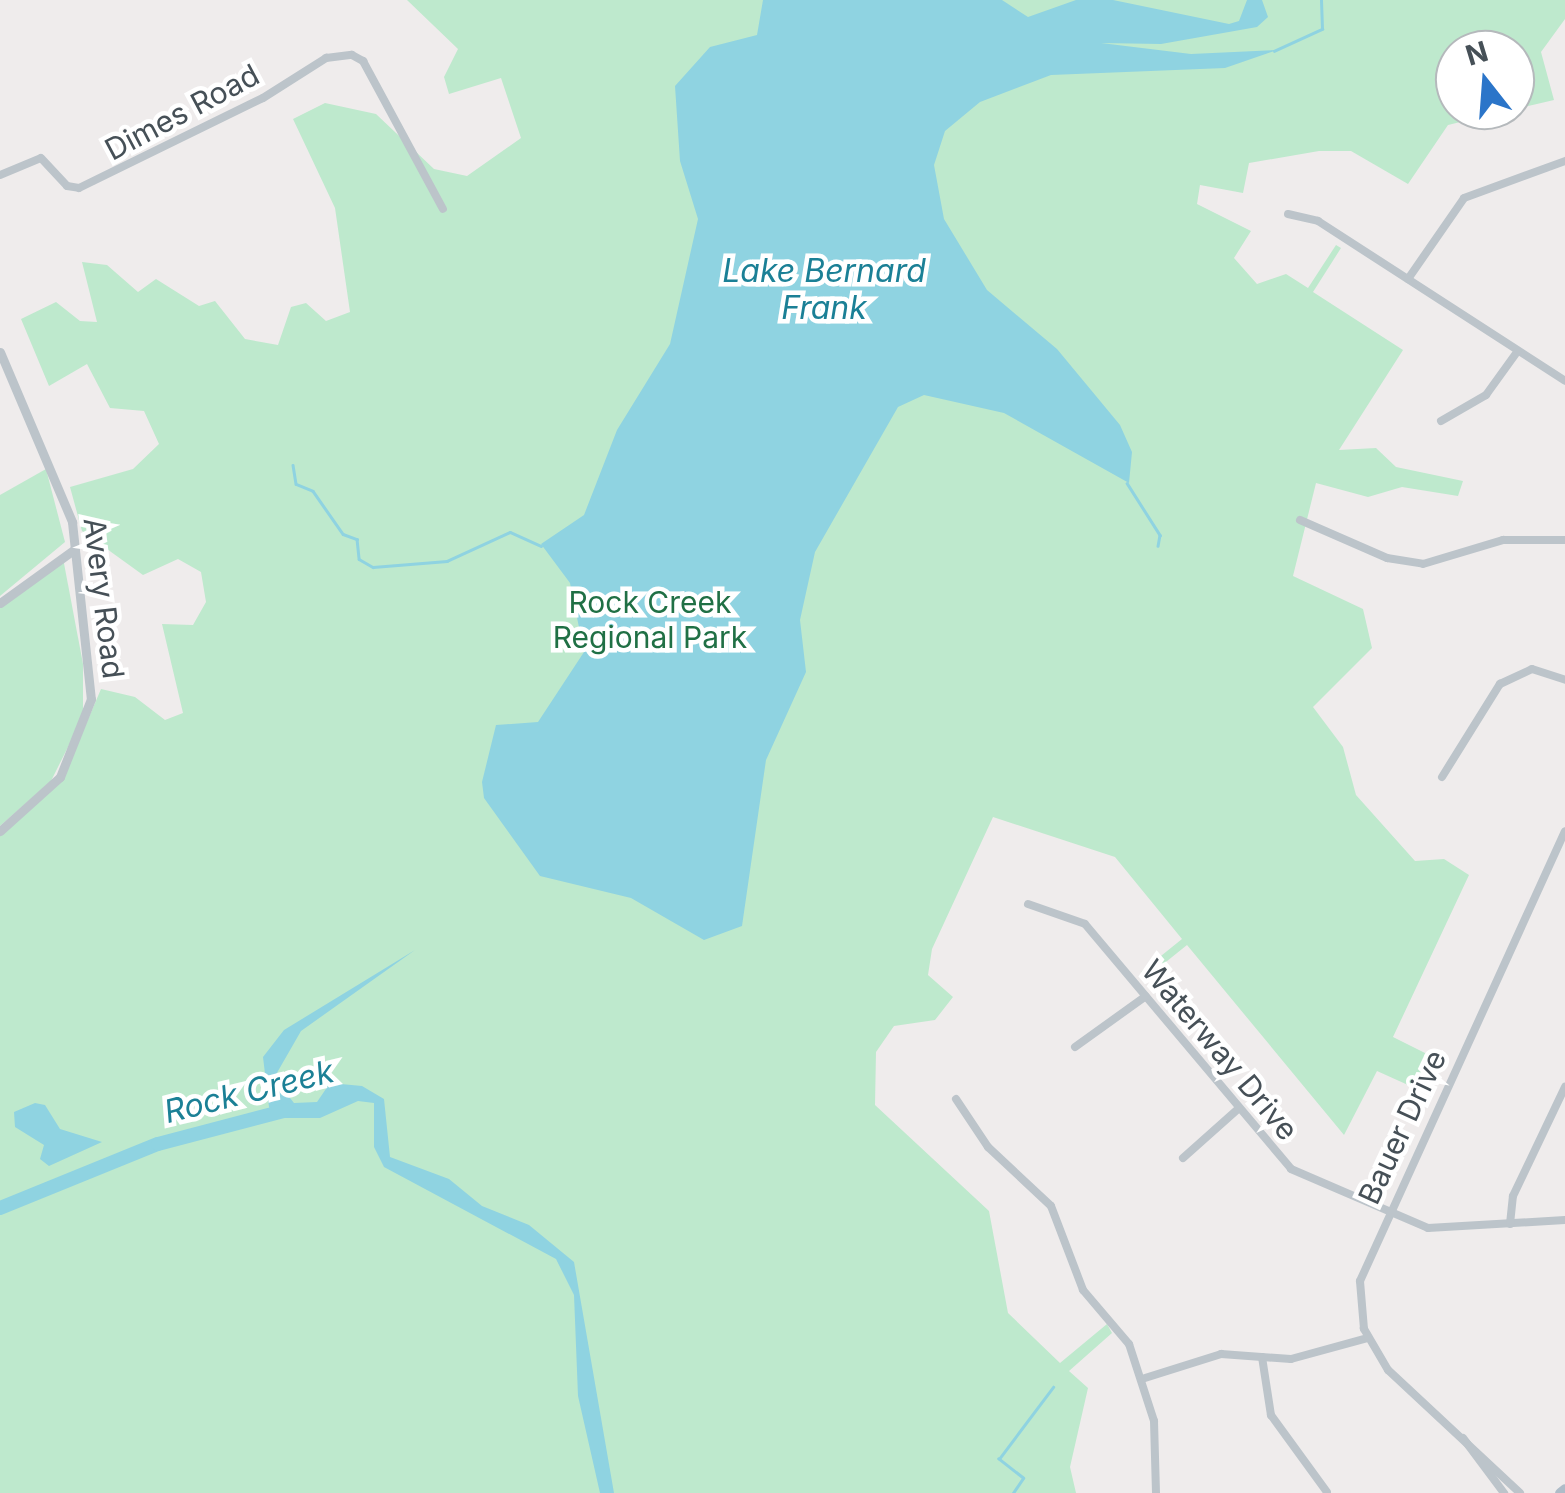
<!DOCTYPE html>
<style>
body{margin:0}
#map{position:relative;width:1565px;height:1493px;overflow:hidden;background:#efecec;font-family:Inter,sans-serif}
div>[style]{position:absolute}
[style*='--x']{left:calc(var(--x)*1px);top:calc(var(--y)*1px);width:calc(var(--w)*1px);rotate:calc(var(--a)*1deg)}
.green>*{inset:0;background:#bee9cd}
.water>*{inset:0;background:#8fd3e1}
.stream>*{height:2.5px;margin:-1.25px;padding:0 1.25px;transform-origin:1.25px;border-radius:1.25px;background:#8fd3e1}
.river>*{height:14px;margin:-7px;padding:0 7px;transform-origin:7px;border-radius:7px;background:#8fd3e1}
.minor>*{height:8px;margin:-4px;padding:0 4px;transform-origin:4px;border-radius:4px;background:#bcc4ca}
.tertiary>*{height:9px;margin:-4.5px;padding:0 4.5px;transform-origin:4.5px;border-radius:4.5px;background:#bcc4ca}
.primary>*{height:11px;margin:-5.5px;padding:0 5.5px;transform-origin:5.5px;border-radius:5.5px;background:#aebcc8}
span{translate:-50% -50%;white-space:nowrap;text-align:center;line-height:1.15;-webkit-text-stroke:9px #fff;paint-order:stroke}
.street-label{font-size:30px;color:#465057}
.park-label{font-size:30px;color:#207045}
.water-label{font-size:32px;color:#1b8096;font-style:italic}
.north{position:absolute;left:1435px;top:30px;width:100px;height:100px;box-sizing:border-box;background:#fff;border:2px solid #b5b9bc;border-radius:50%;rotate:343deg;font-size:28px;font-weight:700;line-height:40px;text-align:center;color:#465057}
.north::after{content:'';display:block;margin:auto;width:35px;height:45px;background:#2b75c9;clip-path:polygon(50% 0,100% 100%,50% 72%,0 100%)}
</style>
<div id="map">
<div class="green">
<div style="clip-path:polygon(407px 0,1565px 0,1565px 19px,1541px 52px,1554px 100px,1515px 109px,1515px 50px,1455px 50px,1455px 110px,1510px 110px,1448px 125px,1408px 184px,1351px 151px,1319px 151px,1249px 163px,1243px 193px,1200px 185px,1197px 204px,1251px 231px,1234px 258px,1257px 284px,1286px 274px,1308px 288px,1336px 245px,1341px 248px,1313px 292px,1403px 350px,1339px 450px,1376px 448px,1396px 467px,1463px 481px,1458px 496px,1402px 487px,1368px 497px,1316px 483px,1293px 576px,1363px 609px,1372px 648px,1313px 707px,1343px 747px,1356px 795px,1415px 861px,1444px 859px,1469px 875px,1393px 1037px,1443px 1062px,1428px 1094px,1377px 1071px,1344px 1135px,1187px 945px,1146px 978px,1141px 972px,1182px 939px,1115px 857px,993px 817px,932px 949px,928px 975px,953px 997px,935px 1020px,894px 1026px,876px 1052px,875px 1105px,989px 1211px,1008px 1313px,1060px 1363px,1107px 1324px,1112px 1333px,1069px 1371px,1088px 1388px,1070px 1467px,1076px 1493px,0 1493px,0 835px,63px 778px,101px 689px,135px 697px,165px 720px,183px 713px,162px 624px,193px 625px,206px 602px,201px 572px,178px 559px,143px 575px,82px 531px,70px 487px,133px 469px,159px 444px,144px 411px,110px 408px,87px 364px,49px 386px,21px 319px,56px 302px,80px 321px,97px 322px,82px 262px,107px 265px,138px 292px,156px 279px,199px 306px,215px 301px,245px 339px,278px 345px,291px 307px,306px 303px,326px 321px,350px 312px,335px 208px,293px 119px,325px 103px,376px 114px,434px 169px,467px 176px,521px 138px,501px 78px,449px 94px,444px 77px,458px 49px)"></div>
<div style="clip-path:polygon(46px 469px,65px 542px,0 596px,0 495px)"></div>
<div style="clip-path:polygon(63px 558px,83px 664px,83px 717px,51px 781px,0 826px,0 607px)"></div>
</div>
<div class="water">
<div style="clip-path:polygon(763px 0,1002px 0,1028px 17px,1076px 0,1113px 0,1229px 24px,1239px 21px,1247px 0,1262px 0,1268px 17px,1257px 27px,1161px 44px,1101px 43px,1191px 54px,1277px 50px,1225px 68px,1051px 75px,980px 102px,945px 131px,934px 165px,944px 219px,987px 290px,1057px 349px,1120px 425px,1132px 452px,1129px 483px,1004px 413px,924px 395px,898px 407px,815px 552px,800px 620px,806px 672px,766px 760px,742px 926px,704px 940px,631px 898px,540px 876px,484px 798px,482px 782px,496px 725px,538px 722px,584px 652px,570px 583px,541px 544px,584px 515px,617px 430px,670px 344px,698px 219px,680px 161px,675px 86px,710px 47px,757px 35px)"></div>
<div style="clip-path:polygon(415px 950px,301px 1031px,274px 1078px,294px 1103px,317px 1102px,330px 1083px,362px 1086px,384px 1099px,390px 1157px,449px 1179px,482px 1206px,529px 1225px,574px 1262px,614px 1493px,600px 1493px,578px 1396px,574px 1295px,556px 1259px,384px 1167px,374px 1147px,374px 1103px,358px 1101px,320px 1118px,275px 1118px,269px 1107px,263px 1057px,284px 1030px)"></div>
<div style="clip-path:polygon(35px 1103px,45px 1105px,60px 1129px,102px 1142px,49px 1166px,40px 1159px,44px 1145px,15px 1127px,14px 1112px)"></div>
</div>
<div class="stream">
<div style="--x:1274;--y:51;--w:53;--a:-24.6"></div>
<div style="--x:1322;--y:29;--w:29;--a:-92"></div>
<div style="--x:293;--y:465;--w:19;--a:81"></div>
<div style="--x:296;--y:484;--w:18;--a:22"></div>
<div style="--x:313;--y:491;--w:52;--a:55.1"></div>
<div style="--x:343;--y:534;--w:15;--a:20"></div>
<div style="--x:357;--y:539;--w:20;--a:84"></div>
<div style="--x:359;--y:559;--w:16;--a:30"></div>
<div style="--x:373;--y:567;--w:74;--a:-4.6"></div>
<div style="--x:447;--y:561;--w:69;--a:-24.7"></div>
<div style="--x:510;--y:532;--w:34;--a:24"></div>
<div style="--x:1127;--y:483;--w:62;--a:57.6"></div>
<div style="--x:1160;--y:535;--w:11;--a:100"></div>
<div style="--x:1013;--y:1493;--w:18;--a:-56"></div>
<div style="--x:1023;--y:1478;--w:31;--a:-142"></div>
<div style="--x:999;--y:1459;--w:90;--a:-53.1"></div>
</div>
<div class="river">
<div style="--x:0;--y:1208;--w:170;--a:-22.1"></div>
<div style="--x:158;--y:1144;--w:134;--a:-14.7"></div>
</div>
<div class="minor">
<div style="--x:0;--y:175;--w:44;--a:-22.5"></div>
<div style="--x:41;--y:158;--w:38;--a:47"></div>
<div style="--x:67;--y:186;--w:12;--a:9"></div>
<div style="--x:79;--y:188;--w:205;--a:-26.1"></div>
<div style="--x:263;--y:98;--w:75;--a:-32.4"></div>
<div style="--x:326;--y:58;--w:26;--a:-7"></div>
<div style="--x:352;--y:55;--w:13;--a:29"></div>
<div style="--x:363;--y:61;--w:168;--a:61.6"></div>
<div style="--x:1288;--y:214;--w:31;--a:13"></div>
<div style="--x:1318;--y:221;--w:294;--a:32.9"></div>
<div style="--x:1408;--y:279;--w:98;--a:-55.3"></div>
<div style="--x:1464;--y:198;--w:108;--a:-20.1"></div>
<div style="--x:1441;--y:421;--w:52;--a:-30"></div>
<div style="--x:1486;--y:395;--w:53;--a:-54.2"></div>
<div style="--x:1300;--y:520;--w:95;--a:23.6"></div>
<div style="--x:1387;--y:558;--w:36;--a:9"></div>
<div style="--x:1423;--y:564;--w:84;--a:-16.7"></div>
<div style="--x:1503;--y:540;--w:62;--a:0"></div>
<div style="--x:1442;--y:777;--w:110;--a:-58.1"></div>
<div style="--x:1500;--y:684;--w:35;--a:-25"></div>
<div style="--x:1532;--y:669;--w:35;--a:18"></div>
<div style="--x:1028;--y:904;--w:60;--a:19.3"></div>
<div style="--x:1085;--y:924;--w:320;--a:49.9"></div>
<div style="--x:1291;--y:1169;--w:149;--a:23.3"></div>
<div style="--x:1428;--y:1228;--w:137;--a:-3.3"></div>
<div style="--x:1075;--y:1047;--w:87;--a:-35.7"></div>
<div style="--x:956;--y:1099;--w:58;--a:56.3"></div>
<div style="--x:988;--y:1147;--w:86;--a:43.1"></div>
<div style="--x:1051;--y:1206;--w:90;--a:69.1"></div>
<div style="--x:1083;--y:1290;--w:71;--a:49.6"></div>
<div style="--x:1129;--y:1344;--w:81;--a:72"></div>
<div style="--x:1154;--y:1421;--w:72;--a:88.4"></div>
<div style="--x:1183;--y:1158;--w:74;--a:-41.7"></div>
<div style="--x:1510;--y:1224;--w:28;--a:-84"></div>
<div style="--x:1513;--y:1196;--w:121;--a:-64.5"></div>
<div style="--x:1262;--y:1357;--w:59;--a:81.2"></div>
<div style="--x:1271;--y:1415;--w:95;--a:54"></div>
<div style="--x:1145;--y:1378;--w:80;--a:-17.5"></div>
<div style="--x:1221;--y:1354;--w:70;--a:4.1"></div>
<div style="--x:1291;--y:1359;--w:79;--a:-15.4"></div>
<div style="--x:1463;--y:1438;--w:69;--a:53.3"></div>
<div style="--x:1520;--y:1493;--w:180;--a:-137"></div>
<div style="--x:1388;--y:1370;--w:48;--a:-120.3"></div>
<div style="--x:1364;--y:1329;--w:48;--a:-94.8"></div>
<div style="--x:1360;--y:1281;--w:494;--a:-65.5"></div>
</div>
<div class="tertiary">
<div style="--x:0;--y:352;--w:185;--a:67"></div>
<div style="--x:72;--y:522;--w:178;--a:83.9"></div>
<div style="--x:91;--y:699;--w:84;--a:111.7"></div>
<div style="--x:60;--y:777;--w:81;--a:138"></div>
<div style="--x:0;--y:603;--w:92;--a:-35.8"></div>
</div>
<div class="primary">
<div style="--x:1560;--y:1493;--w:6;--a:-39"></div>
</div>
<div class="street-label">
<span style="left:182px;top:112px;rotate:-28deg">Dimes Road</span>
<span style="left:104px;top:598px;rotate:83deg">Avery Road</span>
<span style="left:1220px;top:1050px;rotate:50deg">Waterway Drive</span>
<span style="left:1402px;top:1127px;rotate:-65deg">Bauer Drive</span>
</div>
<div class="park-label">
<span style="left:650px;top:619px">Rock Creek<br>Regional Park</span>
</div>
<div class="water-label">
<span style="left:824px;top:290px">Lake Bernard<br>Frank</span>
<span style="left:249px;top:1092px;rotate:-14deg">Rock Creek</span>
</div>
<div class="north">N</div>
</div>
